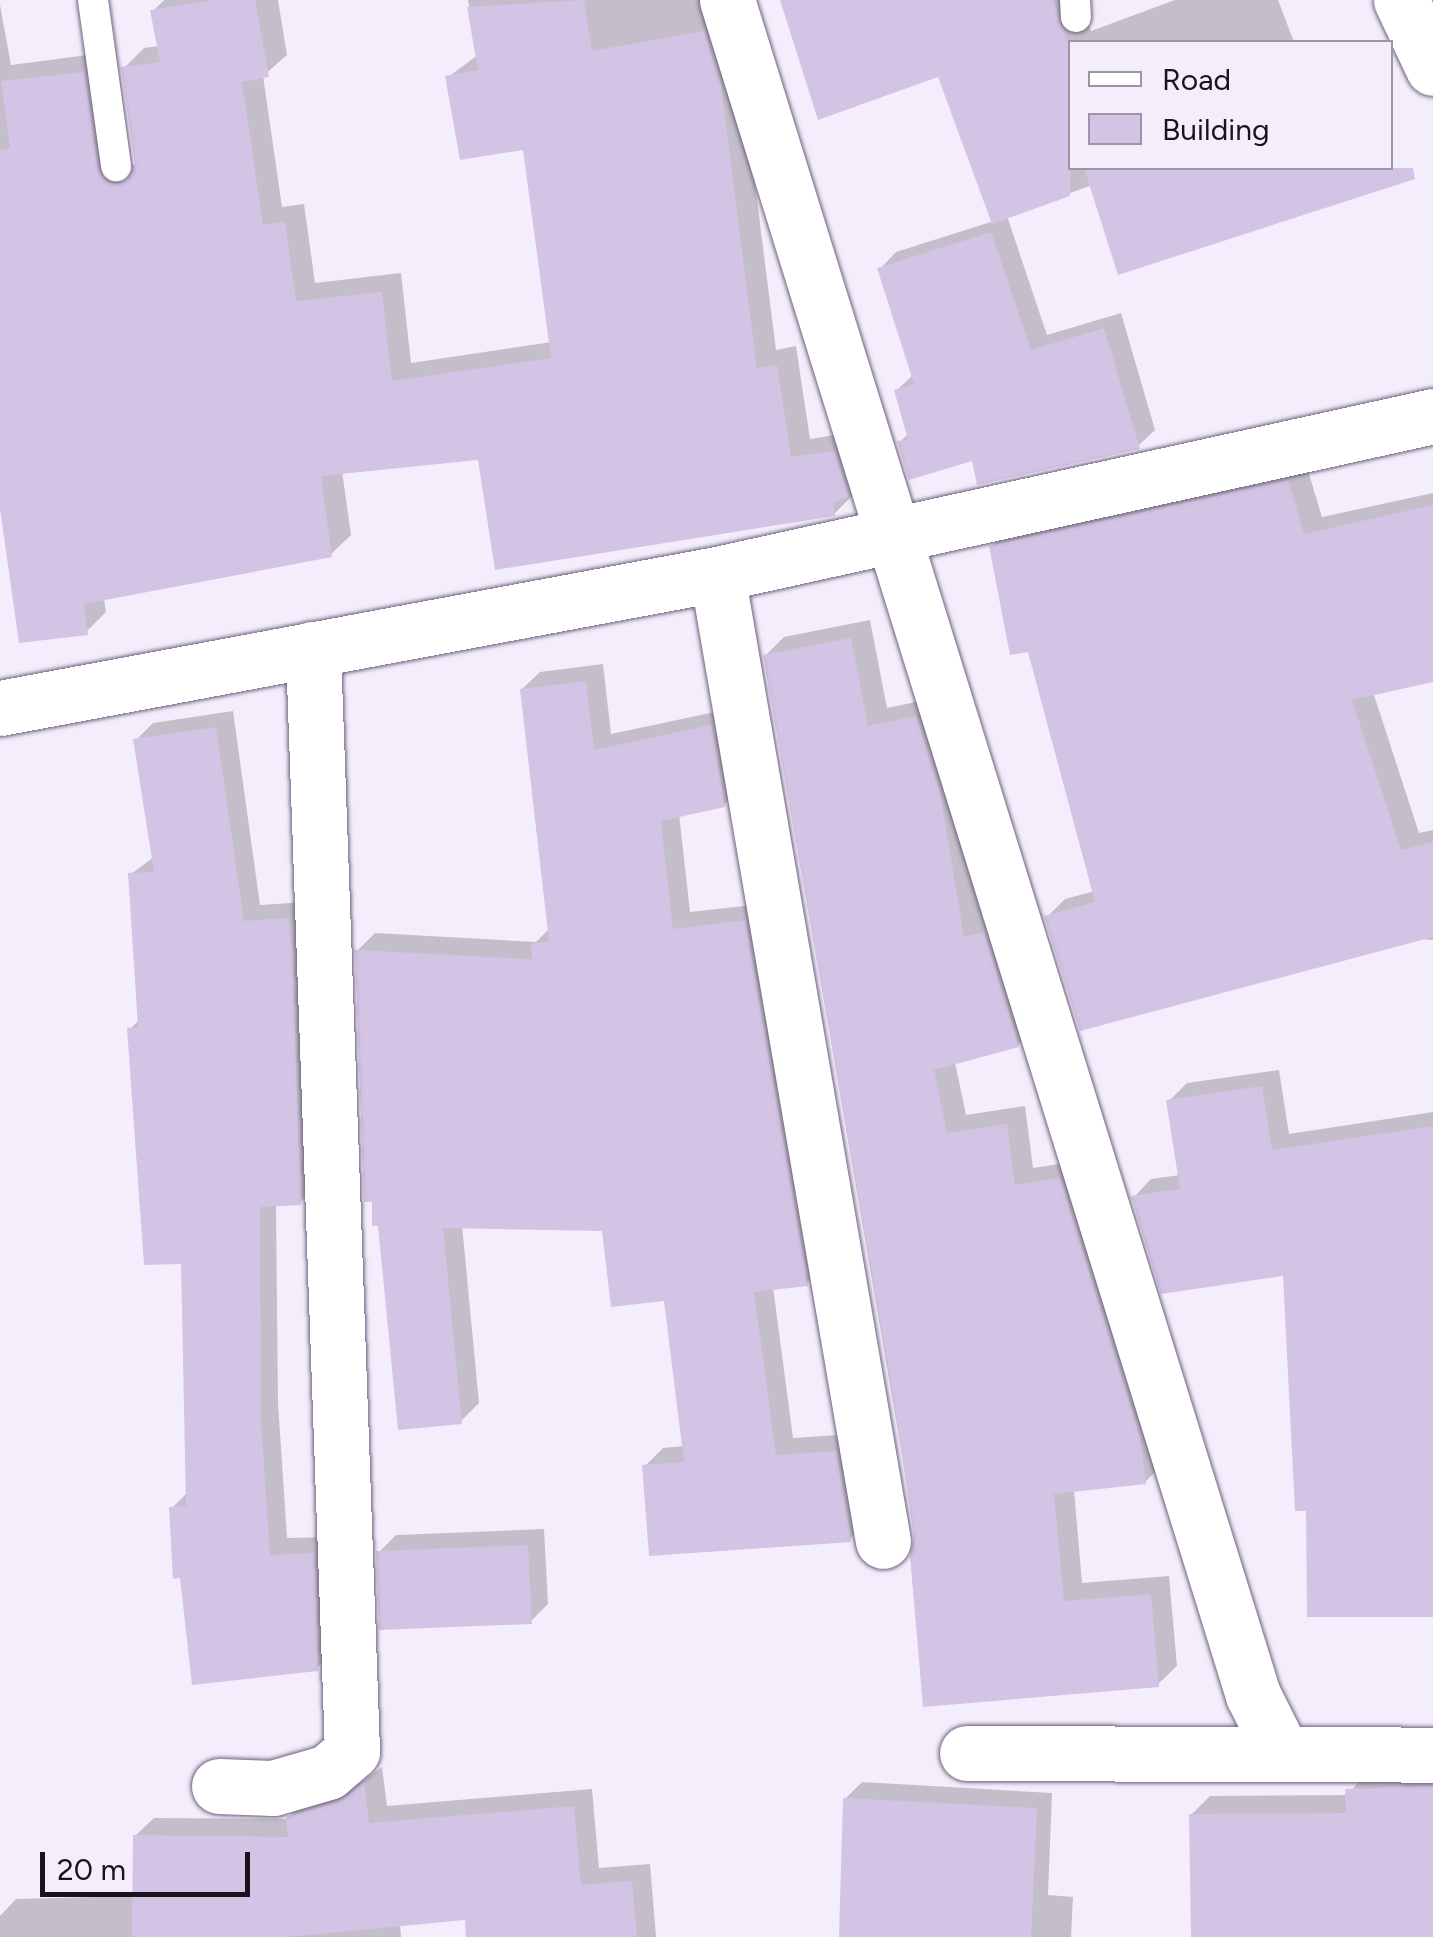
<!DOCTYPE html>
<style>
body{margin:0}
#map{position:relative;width:1433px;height:1937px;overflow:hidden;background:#f4eefc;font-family:Figtree,sans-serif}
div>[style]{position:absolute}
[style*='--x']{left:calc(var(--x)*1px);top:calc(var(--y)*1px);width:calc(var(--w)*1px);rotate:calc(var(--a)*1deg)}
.shadow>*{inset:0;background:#0003}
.building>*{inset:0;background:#d3c4e5}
.roads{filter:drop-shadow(0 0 2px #6e617e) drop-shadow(0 0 2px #6e617e)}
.service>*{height:30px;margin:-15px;padding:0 15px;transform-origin:15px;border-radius:15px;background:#fff}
.minor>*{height:55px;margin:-27.5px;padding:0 27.5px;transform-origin:27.5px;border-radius:27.5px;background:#fff}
.tertiary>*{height:55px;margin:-27.5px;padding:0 27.5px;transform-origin:27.5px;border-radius:27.5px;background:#fff}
span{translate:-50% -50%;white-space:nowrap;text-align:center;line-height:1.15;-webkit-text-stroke:8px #f4eefc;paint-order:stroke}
.legend{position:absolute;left:1068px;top:40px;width:325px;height:130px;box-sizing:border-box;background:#f4eefc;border:2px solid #9c96a4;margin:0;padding:12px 18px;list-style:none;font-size:30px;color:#19131f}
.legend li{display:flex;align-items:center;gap:20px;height:50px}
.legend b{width:50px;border:2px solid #9c96a4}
.scale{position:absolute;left:40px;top:1852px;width:210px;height:45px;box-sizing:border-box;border:5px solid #19131f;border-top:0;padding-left:12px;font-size:30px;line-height:35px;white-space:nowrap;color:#19131f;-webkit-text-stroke:8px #f4eefc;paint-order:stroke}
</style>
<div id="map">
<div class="shadow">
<div style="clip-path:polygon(164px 0,278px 0,287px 55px,263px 76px,282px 207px,304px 204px,315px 283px,401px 273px,411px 363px,552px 342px,525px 147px,448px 77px,478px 55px,468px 0,720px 0,740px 66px,776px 350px,796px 346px,810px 439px,854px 432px,854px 494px,834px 514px,480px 457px,342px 471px,351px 535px,331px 554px,104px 598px,106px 612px,86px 632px,0 494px,0 5px,11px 65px,103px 53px,128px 164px,137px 165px,124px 68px,144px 48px,159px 46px,153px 11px)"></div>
<div style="clip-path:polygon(782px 0,1079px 0,1091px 31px,1175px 0,1278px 0,1294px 42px,1070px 42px,1070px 168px,1347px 168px,1352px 183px,1092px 185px,1007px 216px,1047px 335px,1121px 313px,1155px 430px,1138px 446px,974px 458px,900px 442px,909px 433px,896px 391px,914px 374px,880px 269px,896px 252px,994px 221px,939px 74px)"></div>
<div style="clip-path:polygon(1306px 464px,1322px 517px,1433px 493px,1433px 679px,1373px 692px,1419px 833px,1433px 830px,1433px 940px,1047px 917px,1065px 899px,1095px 891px,1030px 649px,991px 547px,1009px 529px)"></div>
<div style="clip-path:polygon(870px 620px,887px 708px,935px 698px,958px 773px,983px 920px,1002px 914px,1037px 1026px,1018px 1045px,955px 1062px,966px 1115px,1025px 1106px,1033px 1168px,1079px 1161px,1164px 1463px,1145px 1482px,1074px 1490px,1082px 1583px,1169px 1576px,1177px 1666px,1157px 1685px,916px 1536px,765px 656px,784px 637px)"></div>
<div style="clip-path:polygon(603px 664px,611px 734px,729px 709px,742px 787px,724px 805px,679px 814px,690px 912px,762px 904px,824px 1266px,806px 1284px,773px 1287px,793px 1438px,853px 1434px,868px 1521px,850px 1539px,645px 1466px,663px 1448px,684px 1446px,666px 1298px,604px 1228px,462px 1225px,479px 1403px,461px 1421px,357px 951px,375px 933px,536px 942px,550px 928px,522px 689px,540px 672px)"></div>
<div style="clip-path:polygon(233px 711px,260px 905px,305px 902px,318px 1185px,300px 1202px,276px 1204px,278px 1403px,287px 1538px,330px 1537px,334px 1651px,317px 1668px,172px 1508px,188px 1492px,184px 1262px,140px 1210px,130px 1029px,140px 1019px,131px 874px,154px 857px,136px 740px,153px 723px)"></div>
<div style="clip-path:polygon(1279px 1070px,1289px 1134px,1433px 1112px,1433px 1615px,1309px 1508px,1285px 1273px,1134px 1197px,1151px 1179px,1180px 1175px,1169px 1101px,1187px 1083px)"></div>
<div style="clip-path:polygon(544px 1529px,548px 1604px,531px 1621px,379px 1552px,396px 1535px)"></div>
<div style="clip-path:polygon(382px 1767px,387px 1806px,592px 1789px,599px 1868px,650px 1864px,656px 1937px,508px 1937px,506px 1915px,400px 1922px,401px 1937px,0 1937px,0 1916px,16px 1899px,135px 1896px,135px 1836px,154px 1818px,287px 1819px,307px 1799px,359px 1784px)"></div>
<div style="clip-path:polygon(1433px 1768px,1433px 1937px,1193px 1937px,1191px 1815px,1210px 1796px,1348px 1795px,1367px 1771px)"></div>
<div style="clip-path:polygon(862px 1782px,1052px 1793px,1048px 1895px,1073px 1897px,1071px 1937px,842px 1937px,845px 1799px)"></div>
</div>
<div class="building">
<div style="clip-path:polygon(213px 0,255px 0,269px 77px,242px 82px,263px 225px,285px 222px,296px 301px,382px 292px,392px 381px,551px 358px,523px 150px,460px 160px,445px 76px,478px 70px,467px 7px,584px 0,592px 51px,704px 31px,721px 86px,757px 368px,777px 365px,791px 457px,834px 451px,849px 497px,833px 502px,835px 516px,495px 570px,478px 460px,321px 476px,332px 557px,84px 604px,88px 635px,19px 643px,0 509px,0 150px,10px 148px,1px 81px,84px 72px,98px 170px,108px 183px,120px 184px,135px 164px,121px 67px,160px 62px,150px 10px)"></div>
<div style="clip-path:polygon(780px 0,1053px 0,1070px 48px,1070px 196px,992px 224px,938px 77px,818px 120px)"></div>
<div style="clip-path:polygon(1084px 168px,1413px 168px,1415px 179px,1118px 275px)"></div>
<div style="clip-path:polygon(991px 232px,1031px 350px,1104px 328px,1140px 449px,977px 485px,972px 461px,909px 480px,897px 441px,908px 440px,894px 390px,914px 384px,877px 268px)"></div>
<div style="clip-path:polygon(1288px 480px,1304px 534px,1433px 505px,1433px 682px,1352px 700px,1401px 850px,1433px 842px,1433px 937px,1080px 1031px,1044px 916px,1095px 902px,1028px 652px,1010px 655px,989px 546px)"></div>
<div style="clip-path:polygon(851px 638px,868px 726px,916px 716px,940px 793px,964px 937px,984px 932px,1019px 1047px,934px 1070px,947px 1133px,1007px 1124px,1015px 1185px,1060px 1178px,1140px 1438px,1146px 1484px,1054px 1494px,1064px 1601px,1151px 1594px,1159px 1687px,923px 1707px,910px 1556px,914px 1536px,892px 1388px,763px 655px)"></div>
<div style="clip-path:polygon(586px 681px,594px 750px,711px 725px,725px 807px,661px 821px,673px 929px,745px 920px,808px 1286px,754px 1292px,776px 1455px,836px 1451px,851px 1542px,649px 1556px,642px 1465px,684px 1462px,664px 1301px,611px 1307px,602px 1231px,443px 1228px,462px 1424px,398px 1430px,378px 1226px,372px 1226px,372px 1202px,364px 1202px,355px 950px,532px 959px,531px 944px,549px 941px,520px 689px)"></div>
<div style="clip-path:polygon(216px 727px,244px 921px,289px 918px,292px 946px,301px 1205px,260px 1207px,261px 1421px,270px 1555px,314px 1553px,318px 1671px,192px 1685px,180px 1578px,173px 1579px,169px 1507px,186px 1506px,181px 1264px,144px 1265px,127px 1028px,138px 1027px,128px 873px,154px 872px,133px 739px)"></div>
<div style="clip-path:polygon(1262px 1086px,1272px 1150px,1433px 1126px,1433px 1617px,1307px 1617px,1306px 1511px,1295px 1511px,1283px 1276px,1161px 1294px,1131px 1196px,1180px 1189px,1166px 1100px)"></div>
<div style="clip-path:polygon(528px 1545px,532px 1624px,379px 1630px,376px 1551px)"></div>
<div style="clip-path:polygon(364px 1782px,369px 1823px,574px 1806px,581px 1885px,632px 1881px,637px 1937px,466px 1937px,465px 1920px,287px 1937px,132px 1937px,133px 1835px,288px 1837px,286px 1817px,337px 1802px)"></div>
<div style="clip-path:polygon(1433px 1786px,1433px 1937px,1191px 1937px,1189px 1814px,1346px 1813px,1345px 1789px)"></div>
<div style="clip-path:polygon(843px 1798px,1037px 1808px,1031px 1937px,839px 1937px)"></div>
</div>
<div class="roads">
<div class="service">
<div style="--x:93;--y:0;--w:168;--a:82.1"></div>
<div style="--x:1075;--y:0;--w:17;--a:87"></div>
</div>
<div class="minor">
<div style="--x:727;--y:0;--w:1775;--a:72.76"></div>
<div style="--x:1253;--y:1695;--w:65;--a:63.4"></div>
<div style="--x:717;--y:574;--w:981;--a:80.26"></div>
<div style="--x:0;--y:708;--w:729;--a:-10.59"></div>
<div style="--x:717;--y:574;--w:733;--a:-12.44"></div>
<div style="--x:967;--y:1753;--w:466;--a:0.2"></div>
<div style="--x:219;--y:1786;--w:54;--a:2.1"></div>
<div style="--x:273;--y:1788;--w:57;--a:-16.2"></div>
<div style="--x:328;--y:1772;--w:32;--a:-41"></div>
<div style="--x:352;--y:1751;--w:1103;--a:-92.03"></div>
</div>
<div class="tertiary">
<div style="--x:1401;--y:0;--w:75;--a:64.8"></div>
</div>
</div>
<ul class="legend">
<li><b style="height:12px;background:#fff"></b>Road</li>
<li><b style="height:28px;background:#d3c4e5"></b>Building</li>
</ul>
<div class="scale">20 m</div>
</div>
